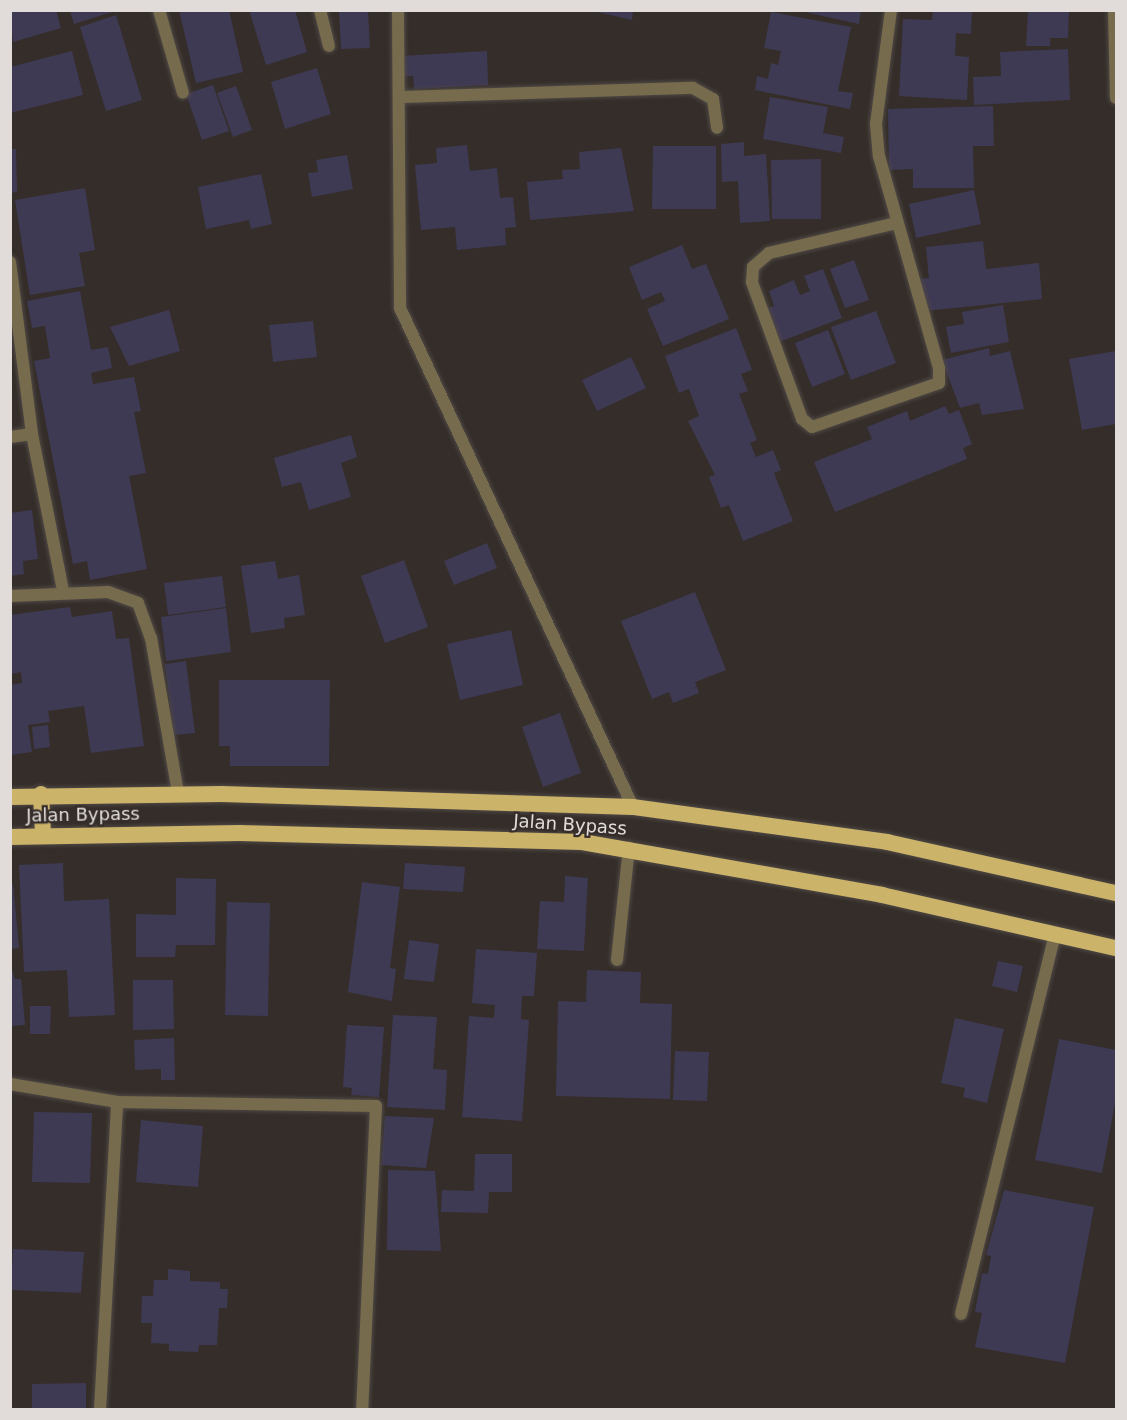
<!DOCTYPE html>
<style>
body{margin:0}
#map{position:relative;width:1127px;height:1420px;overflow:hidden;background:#342d29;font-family:"DejaVu Sans",sans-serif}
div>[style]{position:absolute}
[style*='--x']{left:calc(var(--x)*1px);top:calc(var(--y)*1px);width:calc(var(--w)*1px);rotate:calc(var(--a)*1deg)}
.building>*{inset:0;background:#3f3a54}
.roads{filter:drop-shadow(0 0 2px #504945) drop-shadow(0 0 2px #504945)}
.service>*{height:12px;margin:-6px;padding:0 6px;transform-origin:6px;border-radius:6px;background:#766c4d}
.minor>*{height:12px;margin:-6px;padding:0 6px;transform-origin:6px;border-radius:6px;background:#766c4d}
.trunk>*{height:16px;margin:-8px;padding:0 8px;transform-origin:8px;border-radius:8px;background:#cbb36a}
span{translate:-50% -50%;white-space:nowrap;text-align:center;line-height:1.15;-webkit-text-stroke:4.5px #342d29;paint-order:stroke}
.street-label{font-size:18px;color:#e1dcda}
.frame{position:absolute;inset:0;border:12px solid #e1dcda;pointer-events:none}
</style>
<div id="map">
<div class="building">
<div style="clip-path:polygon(10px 10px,56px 10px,61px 28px,13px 42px)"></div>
<div style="clip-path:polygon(70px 10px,115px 10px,115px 11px,74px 24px)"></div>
<div style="clip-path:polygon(179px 10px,229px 10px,243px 72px,196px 83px)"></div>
<div style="clip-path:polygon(249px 10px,295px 10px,307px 52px,266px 65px)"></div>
<div style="clip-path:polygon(339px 10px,368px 10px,370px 48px,341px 49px)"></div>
<div style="clip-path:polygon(589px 10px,633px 10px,632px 20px)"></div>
<div style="clip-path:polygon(796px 10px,861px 10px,859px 24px)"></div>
<div style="clip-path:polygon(933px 10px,972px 10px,971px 34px,956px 33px,955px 56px,969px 57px,967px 100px,899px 96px,903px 19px,932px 20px)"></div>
<div style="clip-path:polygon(1028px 10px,1069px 11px,1068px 38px,1050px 38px,1050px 46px,1026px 46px)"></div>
<div style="clip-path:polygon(771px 12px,851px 27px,838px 91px,853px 93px,850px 109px,755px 90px,757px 76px,768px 79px,771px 63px,778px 65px,781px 51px,764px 48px)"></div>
<div style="clip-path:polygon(116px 15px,142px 100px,106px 111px,80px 27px)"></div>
<div style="clip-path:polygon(1068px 49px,1070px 100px,974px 105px,973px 77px,1001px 76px,1000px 52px)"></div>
<div style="clip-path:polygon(72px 51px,83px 95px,10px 113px,10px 67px)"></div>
<div style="clip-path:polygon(487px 51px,488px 85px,414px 89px,413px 76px,403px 77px,402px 56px)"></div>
<div style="clip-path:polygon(317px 68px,331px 114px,285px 129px,271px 82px)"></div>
<div style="clip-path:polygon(213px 85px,229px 131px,202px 140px,186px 94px)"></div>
<div style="clip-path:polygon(236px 86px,252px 130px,233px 137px,217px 93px)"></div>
<div style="clip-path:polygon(770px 97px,828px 107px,823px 133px,844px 137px,841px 153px,763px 139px)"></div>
<div style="clip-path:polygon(993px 106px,994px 146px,973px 146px,974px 188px,913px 188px,913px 169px,889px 170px,888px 109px)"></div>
<div style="clip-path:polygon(744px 142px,744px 156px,766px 154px,770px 221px,740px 223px,738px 181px,722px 182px,721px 144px)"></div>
<div style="clip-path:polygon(467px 145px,470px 171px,497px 168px,500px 198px,513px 197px,516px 227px,505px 228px,506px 245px,457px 250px,455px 227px,421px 230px,415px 165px,437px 163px,436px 148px)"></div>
<div style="clip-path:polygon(653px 146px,716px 146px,716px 209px,652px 209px)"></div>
<div style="clip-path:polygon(621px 148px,634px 211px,530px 220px,527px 182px,563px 179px,562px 170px,580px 169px,579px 152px)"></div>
<div style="clip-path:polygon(10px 149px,16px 149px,17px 192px,10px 193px)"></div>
<div style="clip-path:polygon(347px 155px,353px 189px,312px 197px,308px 173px,318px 172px,316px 160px)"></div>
<div style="clip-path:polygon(821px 159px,821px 219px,772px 219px,771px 160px)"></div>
<div style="clip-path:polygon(261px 174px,272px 224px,251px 229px,249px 220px,206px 229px,198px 187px)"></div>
<div style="clip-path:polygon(85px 188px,95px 250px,79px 253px,85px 286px,30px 295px,15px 200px)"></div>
<div style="clip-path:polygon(974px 190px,981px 224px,916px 238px,909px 204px)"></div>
<div style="clip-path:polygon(983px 241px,986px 269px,1039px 263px,1042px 299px,924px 311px,920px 279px,929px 278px,926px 247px)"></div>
<div style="clip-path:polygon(682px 245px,692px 269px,706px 264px,729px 319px,663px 346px,647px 309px,665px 301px,661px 292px,642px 300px,629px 267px)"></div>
<div style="clip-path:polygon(854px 260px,869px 300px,845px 308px,830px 269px)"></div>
<div style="clip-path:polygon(823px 269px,842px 318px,779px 342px,766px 309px,774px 306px,769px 291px,794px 280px,800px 295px,810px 291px,804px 276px)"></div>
<div style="clip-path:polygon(80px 291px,91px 350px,108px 347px,112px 368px,91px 373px,93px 384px,134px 377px,141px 411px,134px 412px,146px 473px,129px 476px,147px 569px,90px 580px,87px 561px,73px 564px,34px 361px,50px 358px,45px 326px,32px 328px,27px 301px)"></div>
<div style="clip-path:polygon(1003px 305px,1009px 342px,951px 353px,946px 327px,964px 324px,962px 312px)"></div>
<div style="clip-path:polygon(169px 310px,180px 351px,129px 366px,110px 327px)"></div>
<div style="clip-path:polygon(876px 311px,896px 363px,851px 380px,831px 327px)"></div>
<div style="clip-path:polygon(313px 321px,317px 357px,273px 362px,269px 325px)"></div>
<div style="clip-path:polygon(736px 328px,752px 370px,741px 374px,748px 391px,739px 394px,757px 440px,750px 443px,756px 457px,773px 450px,781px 470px,774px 473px,793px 521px,743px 541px,729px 505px,721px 508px,709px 477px,715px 475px,688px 421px,699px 416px,689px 389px,679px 393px,665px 356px)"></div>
<div style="clip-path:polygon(828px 330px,845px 374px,812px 387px,795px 343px)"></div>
<div style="clip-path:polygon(989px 348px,990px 356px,1010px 351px,1024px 409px,982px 415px,979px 403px,960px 408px,942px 360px)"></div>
<div style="clip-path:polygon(1116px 351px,1116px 424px,1082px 430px,1069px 359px)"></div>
<div style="clip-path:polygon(631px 357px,646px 388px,597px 411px,582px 380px)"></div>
<div style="clip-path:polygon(945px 406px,949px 414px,959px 410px,972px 444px,963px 448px,967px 459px,835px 512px,814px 462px,872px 439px,867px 427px,907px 411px,910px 421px)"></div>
<div style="clip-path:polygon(351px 435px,357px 457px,341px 463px,351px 497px,309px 510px,301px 482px,282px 487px,274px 458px)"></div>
<div style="clip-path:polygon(32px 510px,38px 559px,23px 561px,24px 574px,10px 576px,10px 513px)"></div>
<div style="clip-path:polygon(487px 543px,497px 568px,454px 585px,444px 561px)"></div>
<div style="clip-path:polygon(404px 560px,428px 627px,385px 643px,361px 576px)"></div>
<div style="clip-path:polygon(275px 561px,278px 579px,299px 575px,305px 615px,284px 618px,285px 628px,251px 633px,241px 566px)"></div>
<div style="clip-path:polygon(222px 576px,226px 607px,168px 615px,164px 583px)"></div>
<div style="clip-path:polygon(695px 592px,726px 670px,695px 682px,699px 693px,673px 703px,669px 692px,652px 699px,621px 621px)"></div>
<div style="clip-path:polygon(70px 607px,72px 617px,112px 611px,116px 639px,129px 638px,144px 746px,91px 753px,84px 706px,48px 711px,50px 722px,28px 725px,32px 752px,10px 755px,10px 685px,22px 683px,21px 672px,11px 674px,10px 615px)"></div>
<div style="clip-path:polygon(226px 608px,231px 652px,166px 661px,161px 617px)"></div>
<div style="clip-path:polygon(511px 630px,523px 685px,460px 700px,447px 644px)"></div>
<div style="clip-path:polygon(186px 661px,195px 733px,174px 735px,165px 664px)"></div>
<div style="clip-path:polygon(219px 680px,330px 680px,329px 766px,230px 766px,230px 746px,219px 746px)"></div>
<div style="clip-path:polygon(560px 713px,581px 773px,543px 787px,522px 727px)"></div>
<div style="clip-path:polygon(48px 725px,50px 747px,34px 749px,32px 727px)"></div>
<div style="clip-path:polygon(63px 863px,64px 901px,109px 899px,115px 1015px,69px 1017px,67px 970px,24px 972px,19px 865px)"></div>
<div style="clip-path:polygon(405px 863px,465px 867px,463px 892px,403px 889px)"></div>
<div style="clip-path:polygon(565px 876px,588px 878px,584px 951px,537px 949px,540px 901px,564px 902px)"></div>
<div style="clip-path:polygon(176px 878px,216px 879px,215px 945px,176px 945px,175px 957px,136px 957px,136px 914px,176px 915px)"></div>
<div style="clip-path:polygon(362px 882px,400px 887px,390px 968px,396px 969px,392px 1001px,348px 992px)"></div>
<div style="clip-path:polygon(13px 884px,19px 948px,10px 949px,10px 885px)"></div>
<div style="clip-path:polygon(227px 902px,270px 903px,268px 1016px,225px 1015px)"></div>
<div style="clip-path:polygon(409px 940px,439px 944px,434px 982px,404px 979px)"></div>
<div style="clip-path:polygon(476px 949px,537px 953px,534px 996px,522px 996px,521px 1019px,529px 1020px,522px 1121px,462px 1117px,469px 1016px,494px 1018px,495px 1005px,472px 1003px)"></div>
<div style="clip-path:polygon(998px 961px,1023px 966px,1017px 992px,992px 986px)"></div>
<div style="clip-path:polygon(10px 963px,15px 979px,21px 979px,25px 1025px,10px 1026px)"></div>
<div style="clip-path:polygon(587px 970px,641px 972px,640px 1003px,672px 1004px,670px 1099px,556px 1096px,558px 1001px,586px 1002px)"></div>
<div style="clip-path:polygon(133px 980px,173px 980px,174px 1029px,133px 1030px)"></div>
<div style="clip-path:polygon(30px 1006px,51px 1006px,50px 1034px,30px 1034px)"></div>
<div style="clip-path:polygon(393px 1015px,437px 1017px,433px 1069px,447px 1070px,445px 1110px,387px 1107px)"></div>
<div style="clip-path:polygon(955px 1018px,1004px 1029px,987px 1103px,963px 1097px,965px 1088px,941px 1083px)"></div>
<div style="clip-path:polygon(347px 1025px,384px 1027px,379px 1097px,351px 1095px,352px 1088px,343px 1087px)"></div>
<div style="clip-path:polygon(174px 1038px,175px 1080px,161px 1080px,161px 1069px,135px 1070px,134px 1040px)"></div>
<div style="clip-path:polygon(1059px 1039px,1116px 1050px,1116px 1098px,1102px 1173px,1035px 1160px)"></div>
<div style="clip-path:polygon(675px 1051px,709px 1052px,707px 1101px,673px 1100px)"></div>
<div style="clip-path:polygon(34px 1112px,92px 1113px,90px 1183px,32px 1182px)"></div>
<div style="clip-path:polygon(385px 1116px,434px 1118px,426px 1168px,381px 1165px)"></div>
<div style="clip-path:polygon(141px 1120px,203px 1126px,198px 1187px,136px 1182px)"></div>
<div style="clip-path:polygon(475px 1154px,512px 1154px,512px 1192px,489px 1192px,488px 1213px,441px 1212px,442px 1190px,474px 1191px)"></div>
<div style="clip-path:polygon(388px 1170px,435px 1171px,441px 1251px,387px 1250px)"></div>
<div style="clip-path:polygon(1004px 1190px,1094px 1207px,1065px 1363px,975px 1347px,982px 1313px,975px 1312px,982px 1273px,988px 1274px,991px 1256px,986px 1255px)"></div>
<div style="clip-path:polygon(13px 1249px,84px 1252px,81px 1293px,11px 1290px)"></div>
<div style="clip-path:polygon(168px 1269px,190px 1271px,190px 1281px,220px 1282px,220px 1289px,228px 1289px,227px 1308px,219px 1308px,217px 1345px,199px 1345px,198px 1352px,169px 1351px,169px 1344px,151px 1343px,152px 1323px,141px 1323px,142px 1296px,153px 1296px,154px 1280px,168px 1280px)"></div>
<div style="clip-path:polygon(86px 1383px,86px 1410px,32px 1410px,32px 1384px)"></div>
</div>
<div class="roads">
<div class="service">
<div style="--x:402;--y:97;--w:291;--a:-1.8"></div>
<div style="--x:693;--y:88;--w:23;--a:29"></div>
<div style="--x:713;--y:99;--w:29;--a:82"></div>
<div style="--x:617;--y:960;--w:113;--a:-83.9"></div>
<div style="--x:961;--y:1314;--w:390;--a:-76.1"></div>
</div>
<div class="minor">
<div style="--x:159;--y:10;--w:86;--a:73.9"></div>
<div style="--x:320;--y:10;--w:37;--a:76"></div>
<div style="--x:398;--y:10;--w:298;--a:89.6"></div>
<div style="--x:400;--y:308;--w:551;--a:64.97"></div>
<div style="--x:891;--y:10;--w:115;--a:97.5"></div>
<div style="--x:876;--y:124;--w:32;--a:85"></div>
<div style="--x:879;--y:156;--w:220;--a:74.2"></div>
<div style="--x:939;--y:368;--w:15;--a:90"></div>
<div style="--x:939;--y:383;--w:134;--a:160.9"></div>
<div style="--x:812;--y:427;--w:13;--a:-141"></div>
<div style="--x:802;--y:419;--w:146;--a:-110.1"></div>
<div style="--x:752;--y:282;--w:15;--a:-86"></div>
<div style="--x:753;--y:267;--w:21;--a:-41"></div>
<div style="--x:769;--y:253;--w:131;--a:-13.2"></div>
<div style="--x:1114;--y:10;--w:88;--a:88.7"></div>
<div style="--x:10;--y:262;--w:173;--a:82.7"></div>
<div style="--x:10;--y:437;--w:22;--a:-8"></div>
<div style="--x:32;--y:434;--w:160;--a:78.8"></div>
<div style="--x:10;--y:596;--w:98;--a:-2.3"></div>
<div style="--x:108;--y:592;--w:32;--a:20"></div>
<div style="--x:138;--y:603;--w:37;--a:70"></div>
<div style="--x:151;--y:638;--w:157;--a:80.1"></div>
<div style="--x:10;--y:1084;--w:109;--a:9.5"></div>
<div style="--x:117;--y:1102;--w:259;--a:0.9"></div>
<div style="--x:376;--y:1106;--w:304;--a:92.6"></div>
<div style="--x:100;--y:1410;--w:308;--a:-86.8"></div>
</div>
<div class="trunk">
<div style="--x:41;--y:794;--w:40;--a:87.1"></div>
<div style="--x:10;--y:797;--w:212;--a:-0.8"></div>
<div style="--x:222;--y:794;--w:411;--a:1.8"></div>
<div style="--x:633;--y:807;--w:256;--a:7.8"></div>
<div style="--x:887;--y:842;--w:235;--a:12.6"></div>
<div style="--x:10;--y:837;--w:229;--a:-1"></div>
<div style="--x:239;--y:833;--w:343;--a:1.5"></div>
<div style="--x:582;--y:842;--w:305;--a:10"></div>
<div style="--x:882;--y:895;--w:240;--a:12.8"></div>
</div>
</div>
<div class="street-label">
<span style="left:83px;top:815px;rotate:-1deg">Jalan Bypass</span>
<span style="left:570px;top:825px;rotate:4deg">Jalan Bypass</span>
</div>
<div class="frame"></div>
</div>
